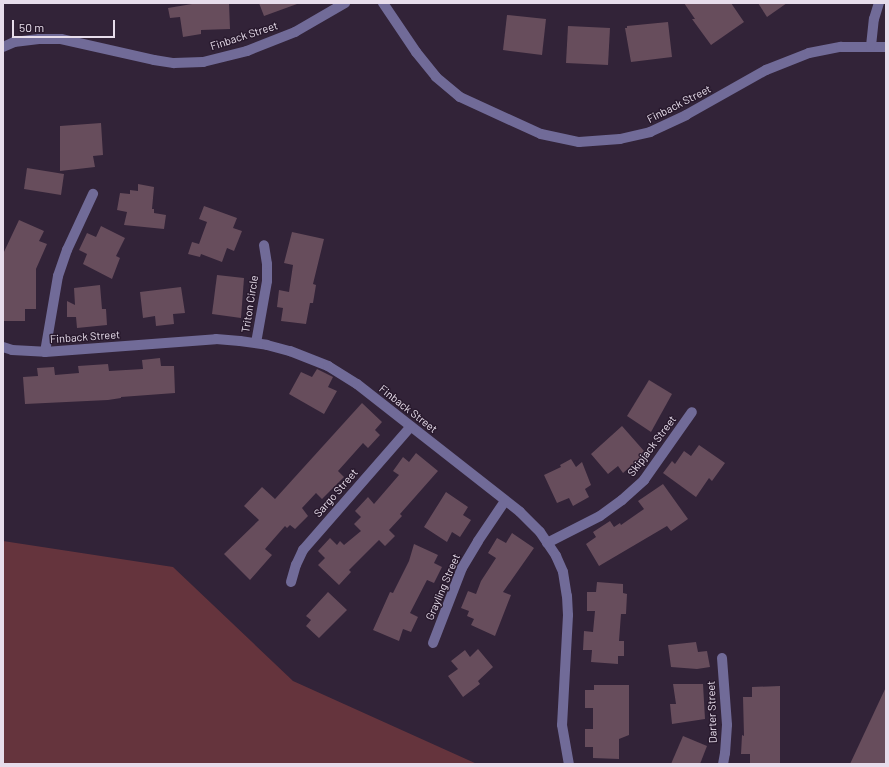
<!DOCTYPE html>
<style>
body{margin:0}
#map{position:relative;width:889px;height:767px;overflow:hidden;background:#322338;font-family:Barlow,sans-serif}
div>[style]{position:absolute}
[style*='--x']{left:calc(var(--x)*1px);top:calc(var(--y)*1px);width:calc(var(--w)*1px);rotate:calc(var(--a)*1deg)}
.green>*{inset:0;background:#65343d}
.building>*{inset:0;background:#674d5c}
.minor>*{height:10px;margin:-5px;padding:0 5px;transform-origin:5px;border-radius:5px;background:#716b98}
span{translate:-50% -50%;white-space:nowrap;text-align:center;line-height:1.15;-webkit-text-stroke:3px #28192d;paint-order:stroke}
.street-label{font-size:11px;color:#e7ddeb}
.frame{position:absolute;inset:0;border:4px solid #e7ddeb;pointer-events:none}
.scale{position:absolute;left:12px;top:20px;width:103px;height:18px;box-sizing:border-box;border:2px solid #e7ddeb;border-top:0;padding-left:5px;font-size:12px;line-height:14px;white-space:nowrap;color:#e7ddeb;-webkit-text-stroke:3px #28192d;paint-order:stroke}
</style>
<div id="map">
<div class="green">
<div style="clip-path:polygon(3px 541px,173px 567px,293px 681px,477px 764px,3px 764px)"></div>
</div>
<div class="building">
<div style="clip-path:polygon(198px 3px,229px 3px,230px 29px,201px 30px,201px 34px,183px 37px,180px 17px,170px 18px,168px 8px)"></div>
<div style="clip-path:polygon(259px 3px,296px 3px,297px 4px,264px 16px)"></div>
<div style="clip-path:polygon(684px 3px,731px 3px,744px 22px,711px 45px,692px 19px,695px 19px)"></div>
<div style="clip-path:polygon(758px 3px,787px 3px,767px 17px)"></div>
<div style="clip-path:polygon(507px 15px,546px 19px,542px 55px,503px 50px)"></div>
<div style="clip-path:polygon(668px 22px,672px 57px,631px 62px,625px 28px,627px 28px,627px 26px)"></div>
<div style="clip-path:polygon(568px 26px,610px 28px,608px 65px,566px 63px)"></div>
<div style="clip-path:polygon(101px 123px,103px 155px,93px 156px,95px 167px,60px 171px,60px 126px)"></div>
<div style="clip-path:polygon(27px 168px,64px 174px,61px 195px,24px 189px)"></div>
<div style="clip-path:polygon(138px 184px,154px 187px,152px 209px,154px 209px,154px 213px,166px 215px,164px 229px,124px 225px,127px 212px,117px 210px,120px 193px,130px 194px,130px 190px,138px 191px)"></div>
<div style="clip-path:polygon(204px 206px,237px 218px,233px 228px,242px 231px,234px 251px,227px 248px,222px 262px,201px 254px,200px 257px,188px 254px,192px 242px,199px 244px,207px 222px,199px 219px)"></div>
<div style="clip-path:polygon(19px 220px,44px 231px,39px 241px,47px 244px,36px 269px,36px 309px,25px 309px,25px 321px,3px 321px,3px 254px)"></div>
<div style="clip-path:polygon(101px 226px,125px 238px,116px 256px,120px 258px,112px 279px,83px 264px,87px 254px,79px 250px,87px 233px,96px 237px)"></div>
<div style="clip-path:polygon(292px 232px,324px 239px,313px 284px,316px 285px,313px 303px,310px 303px,306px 324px,281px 321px,283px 308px,277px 307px,279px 290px,289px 292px,293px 265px,284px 263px)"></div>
<div style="clip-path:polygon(217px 275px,244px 278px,241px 318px,212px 314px)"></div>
<div style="clip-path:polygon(100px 285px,102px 309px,106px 309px,107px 325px,77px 328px,76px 317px,67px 317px,67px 301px,75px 305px,74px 288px)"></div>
<div style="clip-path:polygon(181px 287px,185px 313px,173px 314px,174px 324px,156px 326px,155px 316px,143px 318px,140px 292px)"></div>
<div style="clip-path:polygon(160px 358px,161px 366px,174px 366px,175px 393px,121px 397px,121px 398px,108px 400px,25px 404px,23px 377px,38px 376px,37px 368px,54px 367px,55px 375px,79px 373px,78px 366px,108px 364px,109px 371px,143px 369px,142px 360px)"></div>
<div style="clip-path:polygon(317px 369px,333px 377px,328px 387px,337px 391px,324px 414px,289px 394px,301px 372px,312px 377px)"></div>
<div style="clip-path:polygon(649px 380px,672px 394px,651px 432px,627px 416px)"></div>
<div style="clip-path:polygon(362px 403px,382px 422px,375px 430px,380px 435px,368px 448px,363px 443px,338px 471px,344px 477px,322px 499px,316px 493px,302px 508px,308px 516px,295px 529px,290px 525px,287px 528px,285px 526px,271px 542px,265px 549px,272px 555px,250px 580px,224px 554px,259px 520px,244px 506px,262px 487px,275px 499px)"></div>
<div style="clip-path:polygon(622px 426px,644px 451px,642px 453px,643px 455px,623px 473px,618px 466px,608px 474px,591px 454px)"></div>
<div style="clip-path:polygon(699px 445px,725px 463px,712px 481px,709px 478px,696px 497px,663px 473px,672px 461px,675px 464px,684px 451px,691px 456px)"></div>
<div style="clip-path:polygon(416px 453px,438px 471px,400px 514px,402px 516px,389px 530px,395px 536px,385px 546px,379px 540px,349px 570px,351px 572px,339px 585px,318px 565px,325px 558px,318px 551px,330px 538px,337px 545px,340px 541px,344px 545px,361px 531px,354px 524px,361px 517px,355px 511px,368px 497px,374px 504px,399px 475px,393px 471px,403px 457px,409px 462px)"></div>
<div style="clip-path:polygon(571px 459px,576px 467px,582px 462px,591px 485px,585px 489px,589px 497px,573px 506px,569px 498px,557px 503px,544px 475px,561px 467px,560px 465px)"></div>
<div style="clip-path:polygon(663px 484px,688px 519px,671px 531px,667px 526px,599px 566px,586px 544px,596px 537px,593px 532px,610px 521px,614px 527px,620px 523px,621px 525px,644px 509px,638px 501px)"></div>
<div style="clip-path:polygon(446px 492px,468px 507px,463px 515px,471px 520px,460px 537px,452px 532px,447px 542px,424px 527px)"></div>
<div style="clip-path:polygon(512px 533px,534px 548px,503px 592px,511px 595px,495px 636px,471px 625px,474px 619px,467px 616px,469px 611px,461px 608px,468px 591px,476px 594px,481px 581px,496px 558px,488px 553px,497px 538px,506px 543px)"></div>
<div style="clip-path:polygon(414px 544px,438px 555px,434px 563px,442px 567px,434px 583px,427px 580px,410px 613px,418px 617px,411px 632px,403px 629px,399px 641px,373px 630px,390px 592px,393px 593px,409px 561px)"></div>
<div style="clip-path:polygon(597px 582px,623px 584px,623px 593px,627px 594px,626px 614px,621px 614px,619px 641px,624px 641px,624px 656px,618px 656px,618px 664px,591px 662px,592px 650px,583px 650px,584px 631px,593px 632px,595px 611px,587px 611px,587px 592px,596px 592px)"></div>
<div style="clip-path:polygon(328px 592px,347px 610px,319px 638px,306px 626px,311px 620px,306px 616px)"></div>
<div style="clip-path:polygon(696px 642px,698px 652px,707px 651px,710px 667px,697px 669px,671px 667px,668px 645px)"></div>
<div style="clip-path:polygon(478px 649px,493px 667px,478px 681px,480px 684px,463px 697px,448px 676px,458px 669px,451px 661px,465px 650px,470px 657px)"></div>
<div style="clip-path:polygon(673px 684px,703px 684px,705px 719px,672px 724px,670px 704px,676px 704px)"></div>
<div style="clip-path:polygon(594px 685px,629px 685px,629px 735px,619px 739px,619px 759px,593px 758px,593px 747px,585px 747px,585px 729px,593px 729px,593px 708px,585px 708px,585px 690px,594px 690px)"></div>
<div style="clip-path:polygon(780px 686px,780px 764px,750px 764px,750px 754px,741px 754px,742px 735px,744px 736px,743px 697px,752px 697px,752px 687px)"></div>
<div style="clip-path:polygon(886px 687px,886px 764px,850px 764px)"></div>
<div style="clip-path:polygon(683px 736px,707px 746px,700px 764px,671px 764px)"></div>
</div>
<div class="minor">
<div style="--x:383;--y:3;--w:59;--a:56"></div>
<div style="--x:416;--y:52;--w:32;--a:51"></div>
<div style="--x:436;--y:77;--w:31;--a:40"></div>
<div style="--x:460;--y:97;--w:89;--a:24.6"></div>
<div style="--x:541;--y:134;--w:39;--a:12"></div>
<div style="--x:579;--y:142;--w:41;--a:-4.2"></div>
<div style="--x:620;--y:139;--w:31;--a:-13"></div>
<div style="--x:650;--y:132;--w:40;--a:-25"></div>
<div style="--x:686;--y:115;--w:92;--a:-29.4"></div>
<div style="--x:766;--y:70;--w:46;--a:-21.6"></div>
<div style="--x:809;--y:53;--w:33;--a:-11"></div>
<div style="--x:841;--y:47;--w:45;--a:0"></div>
<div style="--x:871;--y:46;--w:27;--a:-84"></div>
<div style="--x:874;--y:19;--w:17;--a:-73"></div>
<div style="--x:3;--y:47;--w:12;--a:-24"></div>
<div style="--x:14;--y:42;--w:25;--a:-7"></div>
<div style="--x:39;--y:39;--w:22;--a:0"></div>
<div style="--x:61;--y:39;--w:95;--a:12.7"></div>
<div style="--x:154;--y:60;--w:20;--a:9"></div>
<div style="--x:174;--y:63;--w:29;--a:-2"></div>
<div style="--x:203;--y:62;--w:45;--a:-14"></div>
<div style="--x:247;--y:51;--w:52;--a:-21.6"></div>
<div style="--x:295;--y:32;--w:58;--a:-30.1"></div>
<div style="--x:256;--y:343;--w:63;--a:-79.9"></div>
<div style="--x:267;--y:281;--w:17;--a:-90"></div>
<div style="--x:267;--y:264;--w:19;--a:-99"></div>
<div style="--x:3;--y:347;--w:9;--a:18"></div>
<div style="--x:12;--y:350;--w:33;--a:3"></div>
<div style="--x:45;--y:352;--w:171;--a:-4.3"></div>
<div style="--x:216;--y:339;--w:24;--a:5"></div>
<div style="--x:240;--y:341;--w:27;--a:8"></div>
<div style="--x:267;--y:345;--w:24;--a:15"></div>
<div style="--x:290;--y:351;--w:41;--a:21.5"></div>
<div style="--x:328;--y:366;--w:34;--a:32"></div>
<div style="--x:357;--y:384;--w:207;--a:38.1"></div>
<div style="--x:520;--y:512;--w:28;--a:45"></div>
<div style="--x:540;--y:532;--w:29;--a:56"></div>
<div style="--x:556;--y:556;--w:17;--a:66"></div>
<div style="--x:563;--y:572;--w:24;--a:81"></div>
<div style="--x:567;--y:596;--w:19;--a:87"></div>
<div style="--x:568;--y:615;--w:110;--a:93.1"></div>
<div style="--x:562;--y:725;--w:40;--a:80"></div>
<div style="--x:45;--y:352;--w:77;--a:-80.3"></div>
<div style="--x:58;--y:276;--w:28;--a:-71"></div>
<div style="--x:67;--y:250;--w:62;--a:-65.1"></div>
<div style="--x:547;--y:543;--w:59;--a:-27"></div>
<div style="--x:600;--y:516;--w:27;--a:-36"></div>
<div style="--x:622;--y:500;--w:30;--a:-42"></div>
<div style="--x:644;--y:480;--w:83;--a:-54.8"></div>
<div style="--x:291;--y:582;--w:18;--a:-74"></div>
<div style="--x:296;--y:565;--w:17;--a:-65"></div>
<div style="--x:303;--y:550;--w:164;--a:-48.9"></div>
<div style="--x:433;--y:643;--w:80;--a:-68.9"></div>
<div style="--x:462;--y:568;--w:31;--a:-59"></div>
<div style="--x:478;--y:541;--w:48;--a:-56"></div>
<div style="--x:722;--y:658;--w:67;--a:85.7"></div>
<div style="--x:727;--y:725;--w:28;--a:94"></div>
<div style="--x:725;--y:753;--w:11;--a:100"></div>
</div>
<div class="street-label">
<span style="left:244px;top:36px;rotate:-18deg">Finback Street</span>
<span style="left:679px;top:104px;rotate:-27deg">Finback Street</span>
<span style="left:250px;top:304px;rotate:-81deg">Triton Circle</span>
<span style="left:85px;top:337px;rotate:-4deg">Finback Street</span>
<span style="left:408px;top:409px;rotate:38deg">Finback Street</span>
<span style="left:652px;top:446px;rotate:-53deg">Skipjack Street</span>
<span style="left:336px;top:493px;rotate:-49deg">Sargo Street</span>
<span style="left:443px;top:587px;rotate:-67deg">Grayling Street</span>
<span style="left:712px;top:712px;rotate:-92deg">Darter Street</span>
</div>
<div class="frame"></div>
<div class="scale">50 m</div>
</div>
